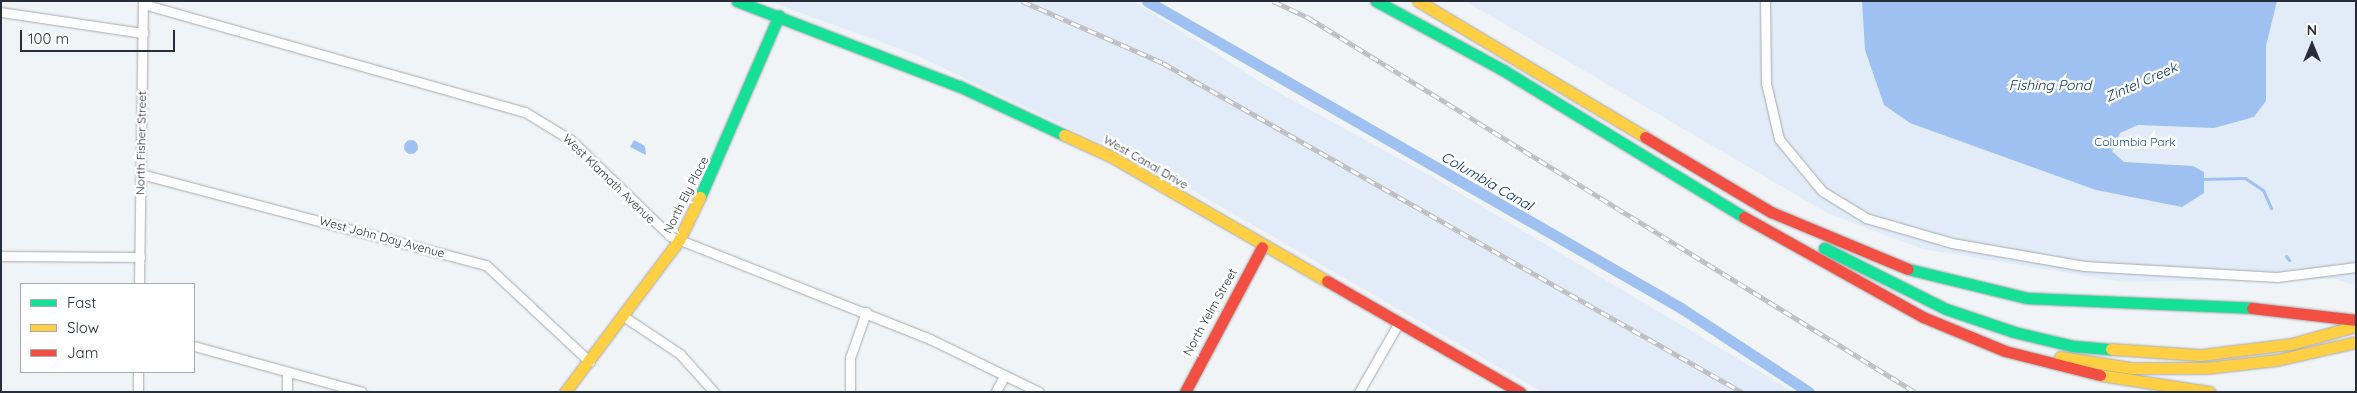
<!DOCTYPE html>
<style>
body{margin:0}
#map{position:relative;width:2357px;height:393px;overflow:hidden;background:#f1f4f7;font-family:Quicksand,sans-serif}
div>[style]{position:absolute}
[style*='--x']{left:calc(var(--x)*1px);top:calc(var(--y)*1px);width:calc(var(--w)*1px);rotate:calc(var(--a)*1deg)}
.green>*{inset:0;background:#e2ecf9}
.water>*{inset:0;background:#9ec1f1}
.round{border-radius:50%}
.stream>*{height:3px;margin:-1.5px;padding:0 1.5px;transform-origin:1.5px;border-radius:1.5px;background:#9ec1f1}
.canal>*{height:11px;margin:-5.5px;padding:0 5.5px;transform-origin:5.5px;border-radius:5.5px;background:#9ec1f1}
.roads{filter:drop-shadow(0 0 1px #a4a9af) drop-shadow(0 0 1px #a4a9af)}
.street>*{height:9px;margin:-4.5px;padding:0 4.5px;transform-origin:4.5px;border-radius:4.5px;background:#fdfdfe}
.fast>*{height:11px;margin:-5.5px;padding:0 5.5px;transform-origin:5.5px;border-radius:5.5px;background:#16e098}
.slow>*{height:11px;margin:-5.5px;padding:0 5.5px;transform-origin:5.5px;border-radius:5.5px;background:#ffcf43}
.jam>*{height:11px;margin:-5.5px;padding:0 5.5px;transform-origin:5.5px;border-radius:5.5px;background:#f24e42}
.rail>*{height:5px;margin-top:-2.5px;transform-origin:0;background:repeating-linear-gradient(90deg,#fff 0 9px,#bdbec0 0 18px);box-sizing:border-box;border-block:1px solid #bdbec0}
span{translate:-50% -50%;white-space:nowrap;text-align:center;line-height:1.15;-webkit-text-stroke:5px #fff;paint-order:stroke}
.park-label{font-size:12px;color:#1052a0}
.street-label{font-size:12px;color:#252e39}
.water-label{font-size:14px;color:#00316b;font-style:italic}
.frame{position:absolute;inset:0;border:2px solid #252e39;pointer-events:none}
.legend{position:absolute;left:20px;top:283px;width:175px;height:90px;box-sizing:border-box;background:#fff;border:1px solid #a8abb0;margin:0;padding:6px 9px;list-style:none;font-size:15px;color:#252e39}
.legend li{display:flex;align-items:center;gap:10px;height:25px}
.legend b{width:25px;border:1px solid #a8abb0}
.north{position:absolute;left:2287px;top:20px;width:50px;height:50px;-webkit-text-stroke:4px #fff;paint-order:stroke;rotate:0deg;font-size:14px;font-weight:700;line-height:20px;text-align:center;color:#252e39}
.north::after{content:'';display:block;margin:auto;width:18px;height:22px;background:#252e39;clip-path:polygon(50% 0,100% 100%,50% 72%,0 100%)}
.scale{position:absolute;left:20px;top:30px;width:155px;height:22px;box-sizing:border-box;border:2px solid #252e39;border-top:0;padding-left:6px;font-size:15px;line-height:18px;white-space:nowrap;color:#252e39;-webkit-text-stroke:4px #fff;paint-order:stroke}
</style>
<div id="map">
<div class="green">
<div style="clip-path:polygon(768px 1px,1134px 1px,1267px 86px,1429px 175px,1794px 392px,1542px 392px,1159px 171px,916px 55px)"></div>
<div style="clip-path:polygon(1465px 1px,2356px 1px,2356px 286px,2334px 279px,2122px 282px,1922px 249px,1827px 213px)"></div>
</div>
<div class="water">
<div style="clip-path:polygon(1862px 1px,2277px 1px,2266px 46px,2266px 101px,2254px 117px,2214px 128px,2138px 125px,2120px 133px,2112px 151px,2124px 162px,2193px 166px,2204px 172px,2204px 193px,2182px 207px,2096px 190px,1910px 123px,1884px 105px,1865px 50px)"></div>
<div class="round" style="left:404px;top:140px;width:14px;height:14px"></div>
<div style="clip-path:polygon(634px 140px,645px 146px,646px 155px,630px 147px)"></div>
</div>
<div class="stream">
<div style="--x:2200;--y:179;--w:45;--a:-1.3"></div>
<div style="--x:2245;--y:178;--w:22;--a:34"></div>
<div style="--x:2263;--y:190;--w:20;--a:66"></div>
<div style="--x:2286;--y:256;--w:5;--a:53"></div>
</div>
<div class="canal">
<div style="--x:1147;--y:1;--w:616;--a:29.89"></div>
<div style="--x:1681;--y:308;--w:153;--a:33.3"></div>
</div>
<div class="roads">
<div class="street">
<div style="--x:1765;--y:1;--w:82;--a:89.3"></div>
<div style="--x:1766;--y:83;--w:57;--a:76.9"></div>
<div style="--x:1779;--y:139;--w:67;--a:50.4"></div>
<div style="--x:1822;--y:191;--w:52;--a:31.5"></div>
<div style="--x:1866;--y:218;--w:90;--a:16.2"></div>
<div style="--x:1952;--y:243;--w:134;--a:9.9"></div>
<div style="--x:2084;--y:266;--w:193;--a:3.3"></div>
<div style="--x:2277;--y:277;--w:80;--a:-7.2"></div>
<div style="--x:143;--y:4;--w:397;--a:15.8"></div>
<div style="--x:525;--y:112;--w:54;--a:31.3"></div>
<div style="--x:571;--y:140;--w:138;--a:44.1"></div>
<div style="--x:670;--y:236;--w:280;--a:21.6"></div>
<div style="--x:930;--y:339;--w:121;--a:25.9"></div>
<div style="--x:1;--y:12;--w:144;--a:8.4"></div>
<div style="--x:141;--y:174;--w:357;--a:14.8"></div>
<div style="--x:486;--y:265;--w:142;--a:43"></div>
<div style="--x:1;--y:256;--w:139;--a:0.4"></div>
<div style="--x:139;--y:284;--w:283;--a:-89.2"></div>
<div style="--x:623;--y:316;--w:69;--a:33.7"></div>
<div style="--x:680;--y:354;--w:51;--a:48.2"></div>
<div style="--x:194;--y:346;--w:174;--a:15.3"></div>
<div style="--x:996;--y:391;--w:18;--a:-61"></div>
<div style="--x:138;--y:392;--w:20;--a:-90"></div>
<div style="--x:287;--y:392;--w:20;--a:-90"></div>
<div style="--x:850;--y:392;--w:34;--a:-90"></div>
<div style="--x:850;--y:358;--w:49;--a:-70.8"></div>
<div style="--x:1359;--y:392;--w:78;--a:-60.2"></div>
</div>
<div class="fast">
<div style="--x:737;--y:1;--w:238;--a:21"></div>
<div style="--x:959;--y:86;--w:116;--a:25"></div>
<div style="--x:1376;--y:1;--w:145;--a:28.5"></div>
<div style="--x:1503;--y:70;--w:282;--a:31.4"></div>
<div style="--x:700;--y:197;--w:198;--a:-66.5"></div>
<div style="--x:1824;--y:248;--w:136;--a:26.6"></div>
<div style="--x:1946;--y:309;--w:72;--a:18.7"></div>
<div style="--x:2014;--y:332;--w:61;--a:13.3"></div>
<div style="--x:2073;--y:346;--w:38;--a:5"></div>
<div style="--x:1908;--y:269;--w:122;--a:13.7"></div>
<div style="--x:2027;--y:298;--w:225;--a:2.5"></div>
</div>
<div class="slow">
<div style="--x:1418;--y:1;--w:265;--a:30.9"></div>
<div style="--x:1064;--y:135;--w:53;--a:24.6"></div>
<div style="--x:1112;--y:157;--w:248;--a:30"></div>
<div style="--x:2111;--y:349;--w:90;--a:3.8"></div>
<div style="--x:2201;--y:355;--w:91;--a:-7"></div>
<div style="--x:2291;--y:344;--w:67;--a:-15.5"></div>
<div style="--x:2060;--y:357;--w:72;--a:8.8"></div>
<div style="--x:2131;--y:368;--w:75;--a:0"></div>
<div style="--x:2206;--y:368;--w:71;--a:-6.4"></div>
<div style="--x:2277;--y:360;--w:81;--a:-12.8"></div>
<div style="--x:2100;--y:375;--w:111;--a:8.8"></div>
<div style="--x:565;--y:392;--w:190;--a:-53.1"></div>
<div style="--x:679;--y:240;--w:48;--a:-64"></div>
</div>
<div class="jam">
<div style="--x:1645;--y:137;--w:147;--a:30.8"></div>
<div style="--x:1771;--y:212;--w:148;--a:22.6"></div>
<div style="--x:1744;--y:217;--w:205;--a:29.2"></div>
<div style="--x:1923;--y:317;--w:89;--a:22.5"></div>
<div style="--x:2005;--y:351;--w:98;--a:14.2"></div>
<div style="--x:1327;--y:281;--w:223;--a:29.9"></div>
<div style="--x:2252;--y:308;--w:105;--a:6.6"></div>
<div style="--x:1185;--y:392;--w:164;--a:-62"></div>
</div>
</div>
<div class="rail">
<div style="--x:1022;--y:1;--w:154;--a:23.7"></div>
<div style="--x:1163;--y:63;--w:666;--a:29.61"></div>
<div style="--x:1273;--y:1;--w:40;--a:25"></div>
<div style="--x:1309;--y:18;--w:712;--a:31.68"></div>
</div>
<div class="park-label">
<span style="left:2135px;top:142px">Columbia Park</span>
</div>
<div class="street-label">
<span style="left:141px;top:143px;rotate:-89deg">North Fisher Street</span>
<span style="left:1146px;top:162px;rotate:30deg">West Canal Drive</span>
<span style="left:609px;top:179px;rotate:44deg">West Klamath Avenue</span>
<span style="left:686px;top:195px;rotate:-63deg">North Ely Place</span>
<span style="left:382px;top:237px;rotate:15deg">West John Day Avenue</span>
<span style="left:1210px;top:312px;rotate:-61deg">North Yelm Street</span>
</div>
<div class="water-label">
<span style="left:2141px;top:82px;rotate:-24deg">Zintel Creek</span>
<span style="left:2050px;top:85px">Fishing Pond</span>
<span style="left:1487px;top:181px;rotate:30deg">Columbia Canal</span>
</div>
<div class="frame"></div>
<ul class="legend">
<li><b style="height:6px;background:#16e098"></b>Fast</li>
<li><b style="height:6px;background:#ffcf43"></b>Slow</li>
<li><b style="height:6px;background:#f24e42"></b>Jam</li>
</ul>
<div class="north">N</div>
<div class="scale">100 m</div>
</div>
